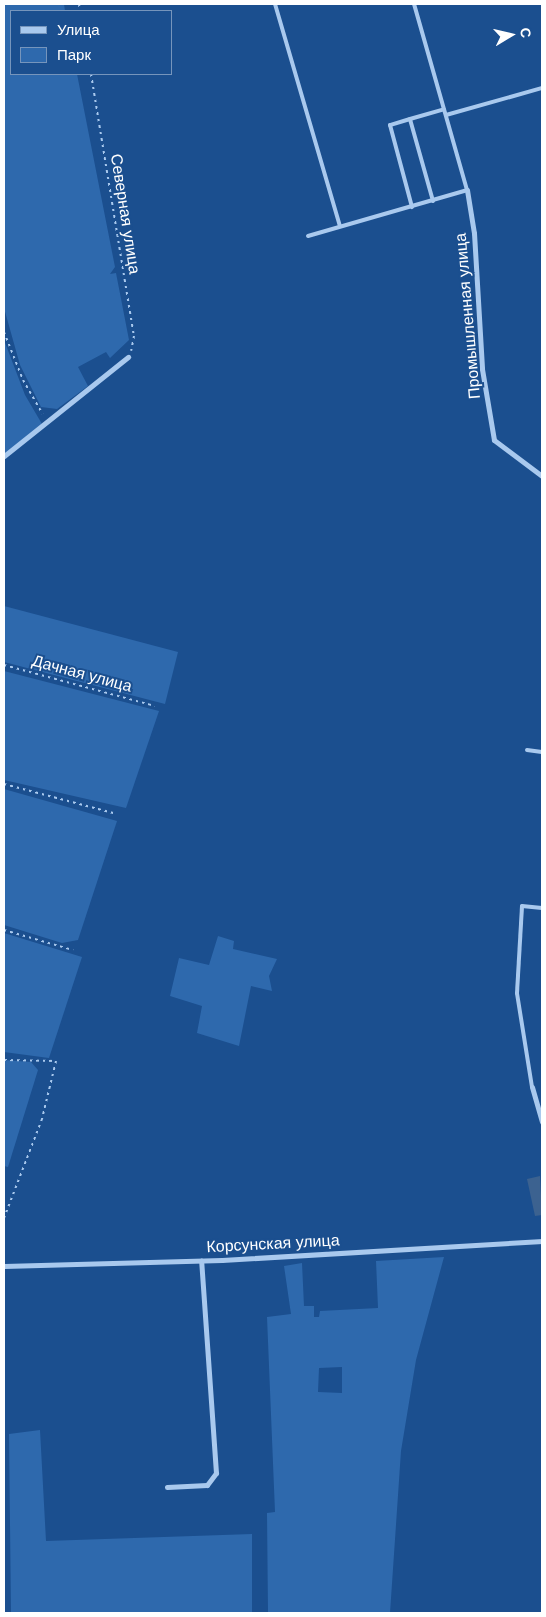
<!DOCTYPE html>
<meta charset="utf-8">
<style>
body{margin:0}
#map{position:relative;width:546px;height:1617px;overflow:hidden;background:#1b4f8f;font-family:Arial,sans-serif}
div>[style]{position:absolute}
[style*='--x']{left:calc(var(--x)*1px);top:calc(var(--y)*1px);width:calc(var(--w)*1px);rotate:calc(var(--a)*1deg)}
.green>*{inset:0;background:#2e69ad}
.water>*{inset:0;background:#3c6290}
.path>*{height:2px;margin-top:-1px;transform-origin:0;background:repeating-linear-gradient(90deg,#a9c9ee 0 2.5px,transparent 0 6.5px)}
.lane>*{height:4px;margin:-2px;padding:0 2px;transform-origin:2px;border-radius:2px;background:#a9c9ee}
.street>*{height:5px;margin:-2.5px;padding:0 2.5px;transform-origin:2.5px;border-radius:2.5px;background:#a9c9ee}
span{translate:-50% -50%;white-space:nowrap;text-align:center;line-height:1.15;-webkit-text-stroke:4px #1b4f8f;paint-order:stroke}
.street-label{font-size:16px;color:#fff}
.frame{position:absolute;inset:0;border:5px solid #fff;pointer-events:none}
.legend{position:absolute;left:10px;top:10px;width:162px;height:65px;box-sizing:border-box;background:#1b4f8f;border:1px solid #7695bc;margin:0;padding:6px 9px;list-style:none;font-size:15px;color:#fff}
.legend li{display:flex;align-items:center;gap:10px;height:25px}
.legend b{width:25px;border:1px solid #7695bc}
.north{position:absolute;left:486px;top:10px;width:50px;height:50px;-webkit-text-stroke:4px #1b4f8f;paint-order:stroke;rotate:81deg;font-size:14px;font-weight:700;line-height:20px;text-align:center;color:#fff}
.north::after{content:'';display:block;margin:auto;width:18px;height:22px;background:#fff;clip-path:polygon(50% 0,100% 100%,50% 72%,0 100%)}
</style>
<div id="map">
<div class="green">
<div style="clip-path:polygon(4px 4px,64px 4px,65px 11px,11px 11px,11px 74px,77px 74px,115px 267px,110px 274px,116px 273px,129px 340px,110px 358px,106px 352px,78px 367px,88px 386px,57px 409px,41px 407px,20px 365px,4px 308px)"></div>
<div style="clip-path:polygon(4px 340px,25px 395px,42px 424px,4px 454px)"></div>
<div style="clip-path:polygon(4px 606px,178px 652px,165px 704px,4px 662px)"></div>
<div style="clip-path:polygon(4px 671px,159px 711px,126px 808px,4px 780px)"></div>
<div style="clip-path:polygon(4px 789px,117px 821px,78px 940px,62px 943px,4px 925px)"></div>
<div style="clip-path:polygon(4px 933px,82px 957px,49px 1058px,4px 1052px)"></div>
<div style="clip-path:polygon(218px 936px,234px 941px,233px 949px,277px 959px,269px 976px,272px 991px,251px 986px,239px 1046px,197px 1033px,202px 1006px,170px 996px,179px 958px,209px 965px)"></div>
<div style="clip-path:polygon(4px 1060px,31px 1062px,38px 1070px,8px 1167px,4px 1166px)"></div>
<div style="clip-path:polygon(evenodd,444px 1257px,416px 1360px,401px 1451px,390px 1613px,268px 1613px,267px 1513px,275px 1512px,267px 1317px,291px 1314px,284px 1266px,302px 1263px,304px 1306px,314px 1306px,314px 1317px,319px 1317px,320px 1311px,378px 1308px,376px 1261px,444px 1257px,342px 1367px,342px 1393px,318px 1392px,319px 1368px,342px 1367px)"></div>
<div style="clip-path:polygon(40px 1430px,46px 1541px,252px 1534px,252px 1613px,11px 1613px,9px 1434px)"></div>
</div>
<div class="water">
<div style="clip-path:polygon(540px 1176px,542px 1215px,535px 1216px,527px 1179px)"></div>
</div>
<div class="path">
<div style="--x:79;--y:4;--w:7;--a:82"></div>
<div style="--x:91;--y:74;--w:266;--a:80.7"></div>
<div style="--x:134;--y:336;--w:15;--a:101"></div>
<div style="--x:4;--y:332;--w:52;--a:68.4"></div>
<div style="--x:23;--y:380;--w:39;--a:60"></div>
<div style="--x:4;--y:665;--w:156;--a:15.2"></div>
<div style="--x:4;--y:784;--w:113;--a:14.9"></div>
<div style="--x:4;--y:930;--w:72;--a:16.2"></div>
<div style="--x:4;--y:1060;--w:52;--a:1.1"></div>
<div style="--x:56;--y:1061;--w:60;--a:103.6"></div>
<div style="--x:42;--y:1119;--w:106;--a:111"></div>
</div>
<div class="lane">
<div style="--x:275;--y:4;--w:231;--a:73.7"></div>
<div style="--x:446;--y:115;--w:100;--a:-15.7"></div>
<div style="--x:410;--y:119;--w:21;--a:163"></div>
<div style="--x:390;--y:125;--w:85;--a:75"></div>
<div style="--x:433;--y:201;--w:85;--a:-105.7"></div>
<div style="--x:410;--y:119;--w:35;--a:-16"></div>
<div style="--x:308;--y:236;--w:166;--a:-16.1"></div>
<div style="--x:467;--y:190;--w:193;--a:-105.9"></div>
<div style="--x:527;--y:750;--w:15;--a:8"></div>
<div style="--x:532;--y:1087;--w:95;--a:-99.1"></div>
<div style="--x:517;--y:993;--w:87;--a:-86.7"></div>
<div style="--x:522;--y:906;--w:20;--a:6"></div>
</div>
<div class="street">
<div style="--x:467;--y:190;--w:44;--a:80.8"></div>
<div style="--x:474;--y:233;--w:136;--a:86.6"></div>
<div style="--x:482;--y:369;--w:72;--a:80.4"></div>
<div style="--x:494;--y:440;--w:60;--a:36.9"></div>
<div style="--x:4;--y:456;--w:159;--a:-38.6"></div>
<div style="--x:532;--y:1087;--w:36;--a:74"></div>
<div style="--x:4;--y:1266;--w:218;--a:-1.6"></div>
<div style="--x:222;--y:1260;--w:321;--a:-3.4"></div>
<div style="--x:167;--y:1487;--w:40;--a:-2.9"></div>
<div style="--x:207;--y:1485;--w:15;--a:-53"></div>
<div style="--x:216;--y:1473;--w:213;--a:-94"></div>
</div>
<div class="street-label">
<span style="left:125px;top:214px;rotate:81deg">Северная улица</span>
<span style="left:468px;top:316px;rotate:-95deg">Промышленная улица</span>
<span style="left:82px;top:674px;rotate:15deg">Дачная улица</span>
<span style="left:273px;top:1244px;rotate:-3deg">Корсунская улица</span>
</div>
<div class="frame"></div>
<ul class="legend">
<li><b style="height:6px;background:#a9c9ee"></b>Улица</li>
<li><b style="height:14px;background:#2e69ad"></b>Парк</li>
</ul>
<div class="north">С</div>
</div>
